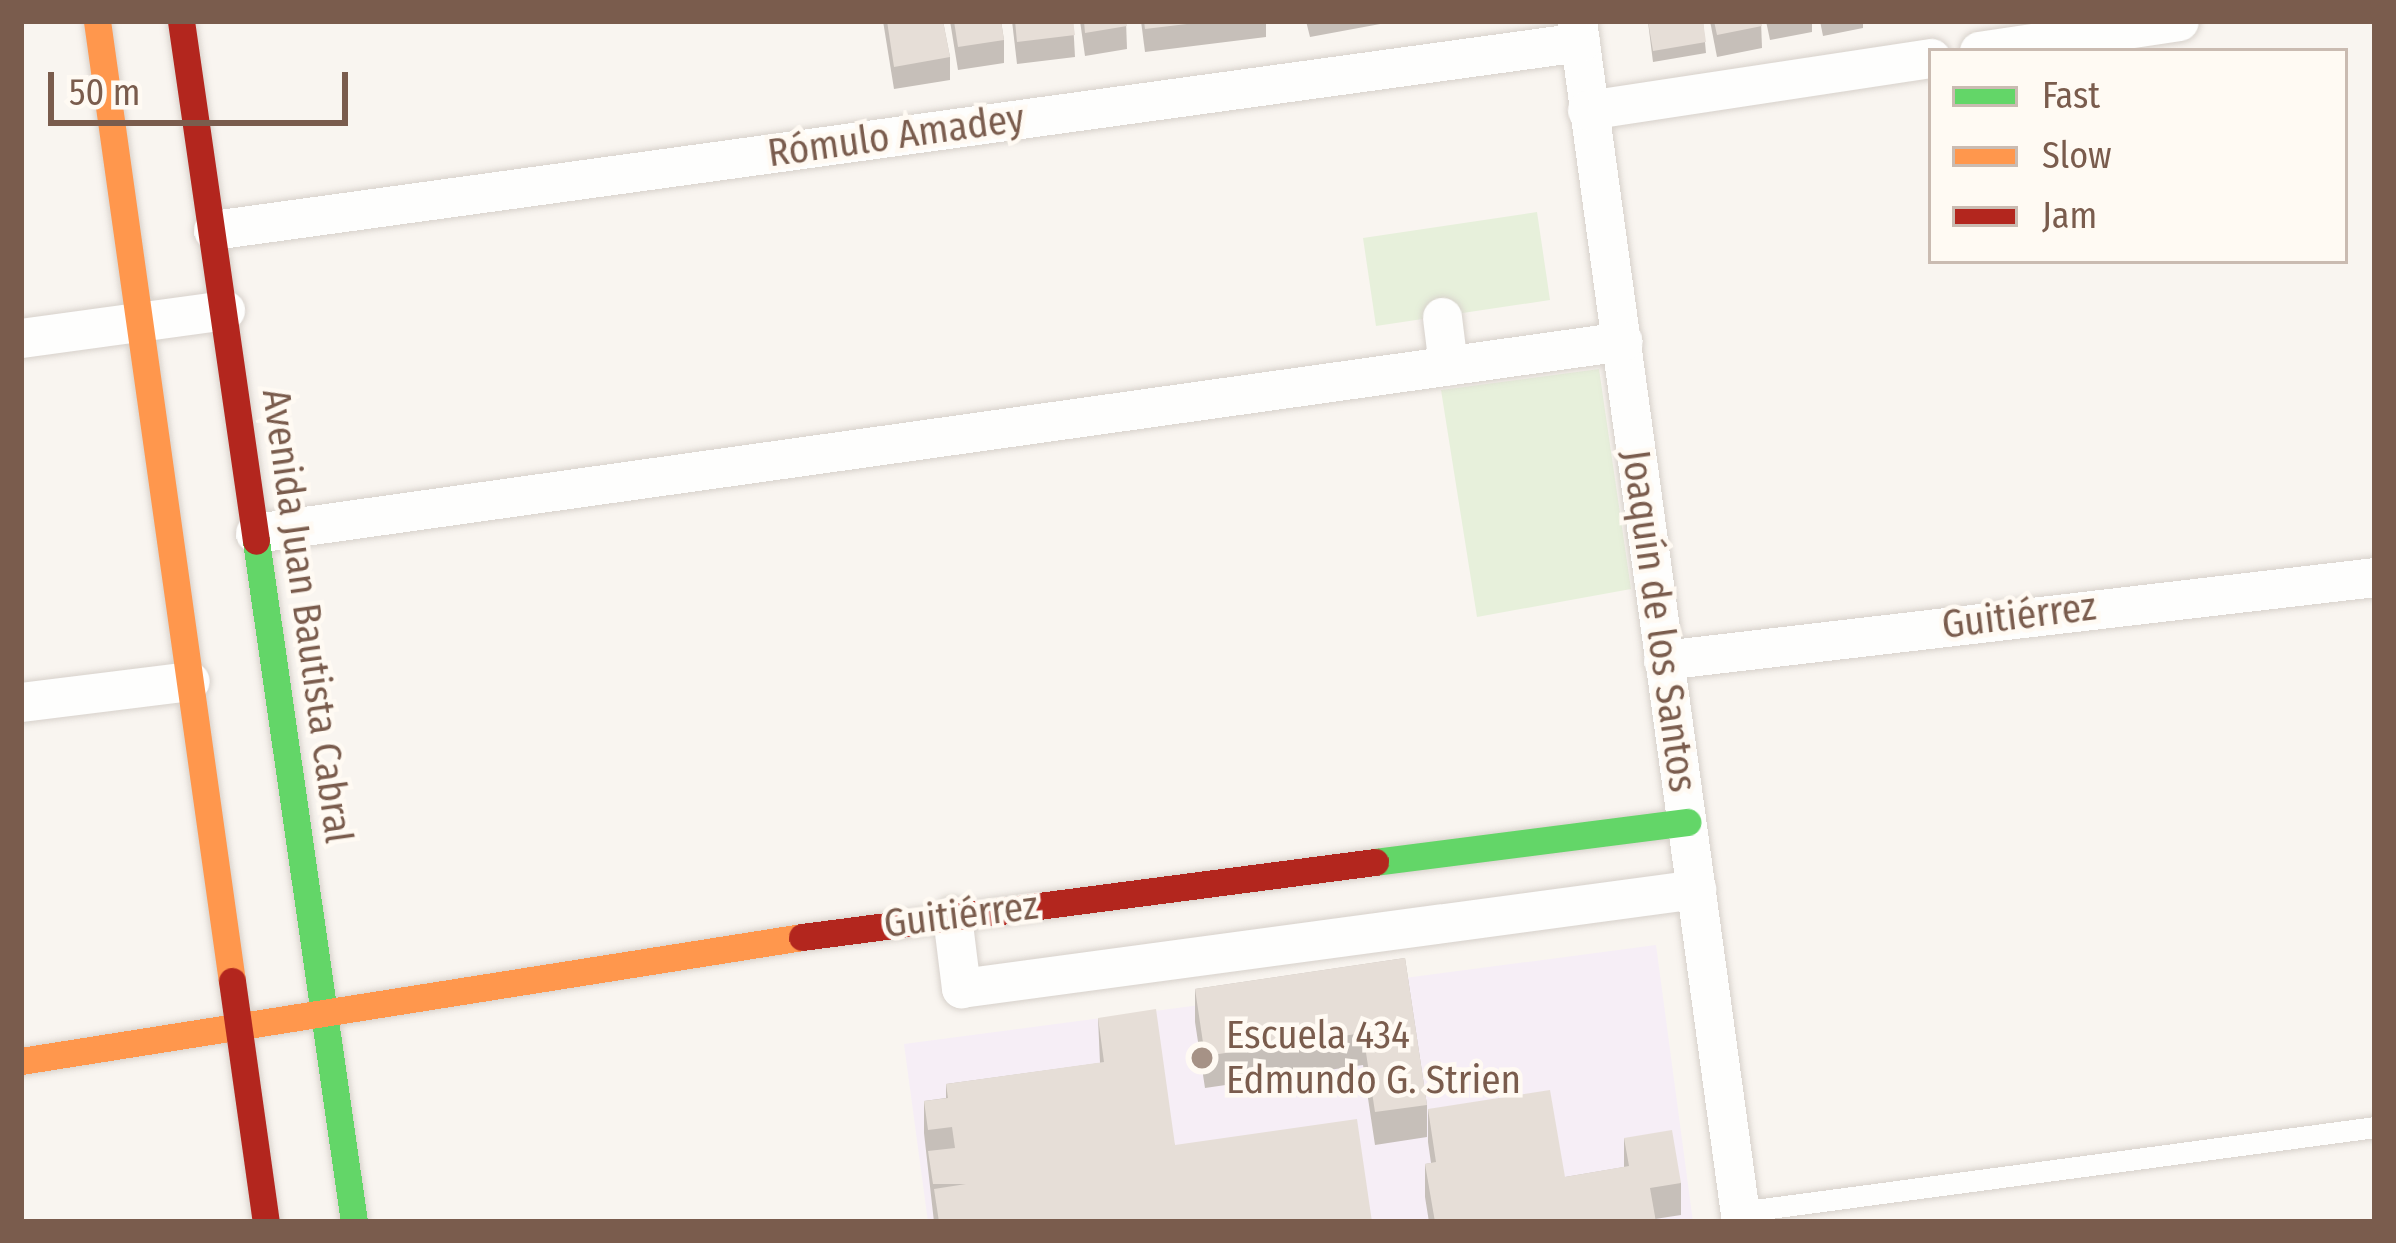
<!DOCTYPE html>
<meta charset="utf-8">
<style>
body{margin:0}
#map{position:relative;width:2396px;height:1243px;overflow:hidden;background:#f9f5f0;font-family:"Fira Sans Condensed",sans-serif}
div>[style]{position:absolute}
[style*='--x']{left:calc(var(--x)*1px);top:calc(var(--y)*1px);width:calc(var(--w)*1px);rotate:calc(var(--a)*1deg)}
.education>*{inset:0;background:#f6eef6}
.green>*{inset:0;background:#e7f0db}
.roads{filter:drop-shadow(0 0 3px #d7d1cb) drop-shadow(0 0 3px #d7d1cb)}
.lane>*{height:21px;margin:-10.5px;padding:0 10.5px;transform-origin:10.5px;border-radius:10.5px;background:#fefefd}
.street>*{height:39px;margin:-19.5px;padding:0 19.5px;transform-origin:19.5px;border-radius:19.5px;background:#fefefd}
.fast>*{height:27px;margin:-13.5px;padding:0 13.5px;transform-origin:13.5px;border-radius:13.5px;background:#63d668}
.slow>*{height:27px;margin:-13.5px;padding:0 13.5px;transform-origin:13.5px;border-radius:13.5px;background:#ff974d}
.jam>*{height:27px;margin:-13.5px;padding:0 13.5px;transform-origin:13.5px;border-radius:13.5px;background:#b3261e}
.wall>*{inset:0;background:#c6bfb9}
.building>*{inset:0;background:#e6ded7}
.dots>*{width:33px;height:33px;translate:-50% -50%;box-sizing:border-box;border:6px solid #fffaf3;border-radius:50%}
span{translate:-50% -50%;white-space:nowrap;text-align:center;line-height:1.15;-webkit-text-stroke:9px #fffaf3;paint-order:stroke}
.street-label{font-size:39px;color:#7a5c4d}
.poi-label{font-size:39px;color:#7a5c4d}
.left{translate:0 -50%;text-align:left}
.frame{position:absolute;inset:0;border:24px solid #7a5c4d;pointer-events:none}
.legend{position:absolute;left:1928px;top:48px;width:420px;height:216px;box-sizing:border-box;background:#fffaf3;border:3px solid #cabbb1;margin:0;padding:15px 21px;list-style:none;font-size:36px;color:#7a5c4d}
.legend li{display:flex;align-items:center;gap:24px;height:60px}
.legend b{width:60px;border:3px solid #cabbb1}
.scale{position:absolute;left:48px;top:72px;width:300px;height:54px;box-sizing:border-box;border:6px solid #7a5c4d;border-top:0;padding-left:15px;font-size:36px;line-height:42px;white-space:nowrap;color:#7a5c4d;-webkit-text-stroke:9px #fffaf3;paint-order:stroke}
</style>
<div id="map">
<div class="education">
<div style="clip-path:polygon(1656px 945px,1693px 1222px,928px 1222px,904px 1044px)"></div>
</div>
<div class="green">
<div style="clip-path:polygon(1537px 212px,1550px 300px,1376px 326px,1363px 238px)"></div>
<div style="clip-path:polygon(1599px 369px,1631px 589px,1477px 617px,1441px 390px)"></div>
</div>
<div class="roads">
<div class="lane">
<div style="--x:1740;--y:1212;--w:641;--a:-7.62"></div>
</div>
<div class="street">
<div style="--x:1577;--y:21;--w:1212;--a:82.22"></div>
<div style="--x:1979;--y:51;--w:202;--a:-8.5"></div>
<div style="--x:1587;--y:110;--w:348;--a:-8.6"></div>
<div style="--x:213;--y:230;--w:1380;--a:-7.83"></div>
<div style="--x:1442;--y:317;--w:49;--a:83"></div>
<div style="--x:21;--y:338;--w:206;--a:-7.8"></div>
<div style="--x:255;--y:533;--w:1381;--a:-7.99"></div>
<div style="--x:1663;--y:660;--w:717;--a:-6.65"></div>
<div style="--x:21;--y:702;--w:170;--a:-7.1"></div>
<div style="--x:952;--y:916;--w:73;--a:82.9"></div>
<div style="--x:961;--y:988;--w:742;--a:-7.67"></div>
</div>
<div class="fast">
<div style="--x:256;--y:541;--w:688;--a:81.81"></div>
<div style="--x:1375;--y:862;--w:315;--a:-7.3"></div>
</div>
<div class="slow">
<div style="--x:97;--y:21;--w:969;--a:82"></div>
<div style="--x:21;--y:1061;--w:791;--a:-9.02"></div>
</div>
<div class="jam">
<div style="--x:181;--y:21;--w:525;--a:81.79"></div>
<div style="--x:802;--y:937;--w:578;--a:-7.46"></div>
<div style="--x:232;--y:981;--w:243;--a:82"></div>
</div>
</div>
<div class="wall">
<div style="clip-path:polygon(883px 21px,943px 21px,950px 57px,950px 80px,894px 89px)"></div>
<div style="clip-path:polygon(950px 21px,1001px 21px,1004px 40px,1004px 63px,958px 70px)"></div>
<div style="clip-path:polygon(1012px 21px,1073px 21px,1075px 57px,1017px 64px)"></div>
<div style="clip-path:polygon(1080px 21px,1126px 21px,1127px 49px,1085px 56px)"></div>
<div style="clip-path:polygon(1141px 21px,1266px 21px,1266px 37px,1145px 52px)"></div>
<div style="clip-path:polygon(1306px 21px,1396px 21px,1310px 37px)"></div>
<div style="clip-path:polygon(1643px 21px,1703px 21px,1706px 53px,1653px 62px,1648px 22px,1643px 23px)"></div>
<div style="clip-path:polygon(1710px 21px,1761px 21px,1762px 48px,1717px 57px)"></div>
<div style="clip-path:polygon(1766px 21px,1812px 21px,1812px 32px,1770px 40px)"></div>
<div style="clip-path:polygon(1820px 21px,1863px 21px,1863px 28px,1823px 36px)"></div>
<div style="clip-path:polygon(1405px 958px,1427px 1105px,1427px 1137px,1375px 1145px,1363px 1065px,1205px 1088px,1195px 1022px,1195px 989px)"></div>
<div style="clip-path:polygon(1098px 1018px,1175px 1145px,1372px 1222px,934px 1222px,924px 1133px,924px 1101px,946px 1098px,946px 1084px,1100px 1063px)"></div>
<div style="clip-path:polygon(1428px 1109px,1565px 1177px,1624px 1167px,1624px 1138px,1681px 1183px,1681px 1215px,1655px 1219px,1656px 1222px,1429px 1222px,1425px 1197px,1425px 1164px,1431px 1163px,1428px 1142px)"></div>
</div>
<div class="building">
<div style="clip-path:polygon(887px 21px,943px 21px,950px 57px,894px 67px)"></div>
<div style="clip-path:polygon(954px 21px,1001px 21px,1004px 40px,958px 47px)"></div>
<div style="clip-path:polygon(1015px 21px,1073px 21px,1075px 35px,1017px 42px)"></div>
<div style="clip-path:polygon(1084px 21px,1126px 21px,1127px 26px,1085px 33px)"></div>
<div style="clip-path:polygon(1144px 21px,1212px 21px,1145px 29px)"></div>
<div style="clip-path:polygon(1648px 21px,1703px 21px,1706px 42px,1653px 51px)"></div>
<div style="clip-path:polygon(1714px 21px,1761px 21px,1762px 26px,1717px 35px)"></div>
<div style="clip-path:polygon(1405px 958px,1427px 1105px,1375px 1112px,1363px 1033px,1205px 1056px,1195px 989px)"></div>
<div style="clip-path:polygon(1156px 1009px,1175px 1145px,1357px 1119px,1372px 1222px,939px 1222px,934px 1189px,966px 1184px,933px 1184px,928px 1151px,955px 1148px,952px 1127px,928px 1130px,924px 1101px,948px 1098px,946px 1084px,1104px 1062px,1098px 1018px)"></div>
<div style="clip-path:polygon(1550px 1090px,1565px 1177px,1629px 1166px,1624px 1138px,1672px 1130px,1681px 1183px,1650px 1188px,1656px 1222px,1435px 1222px,1425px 1164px,1436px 1162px,1428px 1109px)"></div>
</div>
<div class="dots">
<div style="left:1202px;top:1058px;background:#a69286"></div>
</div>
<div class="street-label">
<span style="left:896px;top:136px;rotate:-8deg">Rómulo Amadey</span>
<span style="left:307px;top:616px;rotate:82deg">Avenida Juan Bautista Cabral</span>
<span style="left:2019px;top:616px;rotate:-7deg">Guitiérrez</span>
<span style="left:1659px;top:621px;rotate:82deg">Joaquín de los Santos</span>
<span style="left:961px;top:915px;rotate:-7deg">Guitiérrez</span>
</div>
<div class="poi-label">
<span class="left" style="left:1226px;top:1058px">Escuela 434<br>Edmundo G. Strien</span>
</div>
<div class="frame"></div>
<ul class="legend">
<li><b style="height:15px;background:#63d668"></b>Fast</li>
<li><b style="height:15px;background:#ff974d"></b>Slow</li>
<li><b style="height:15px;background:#b3261e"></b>Jam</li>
</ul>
<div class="scale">50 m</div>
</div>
